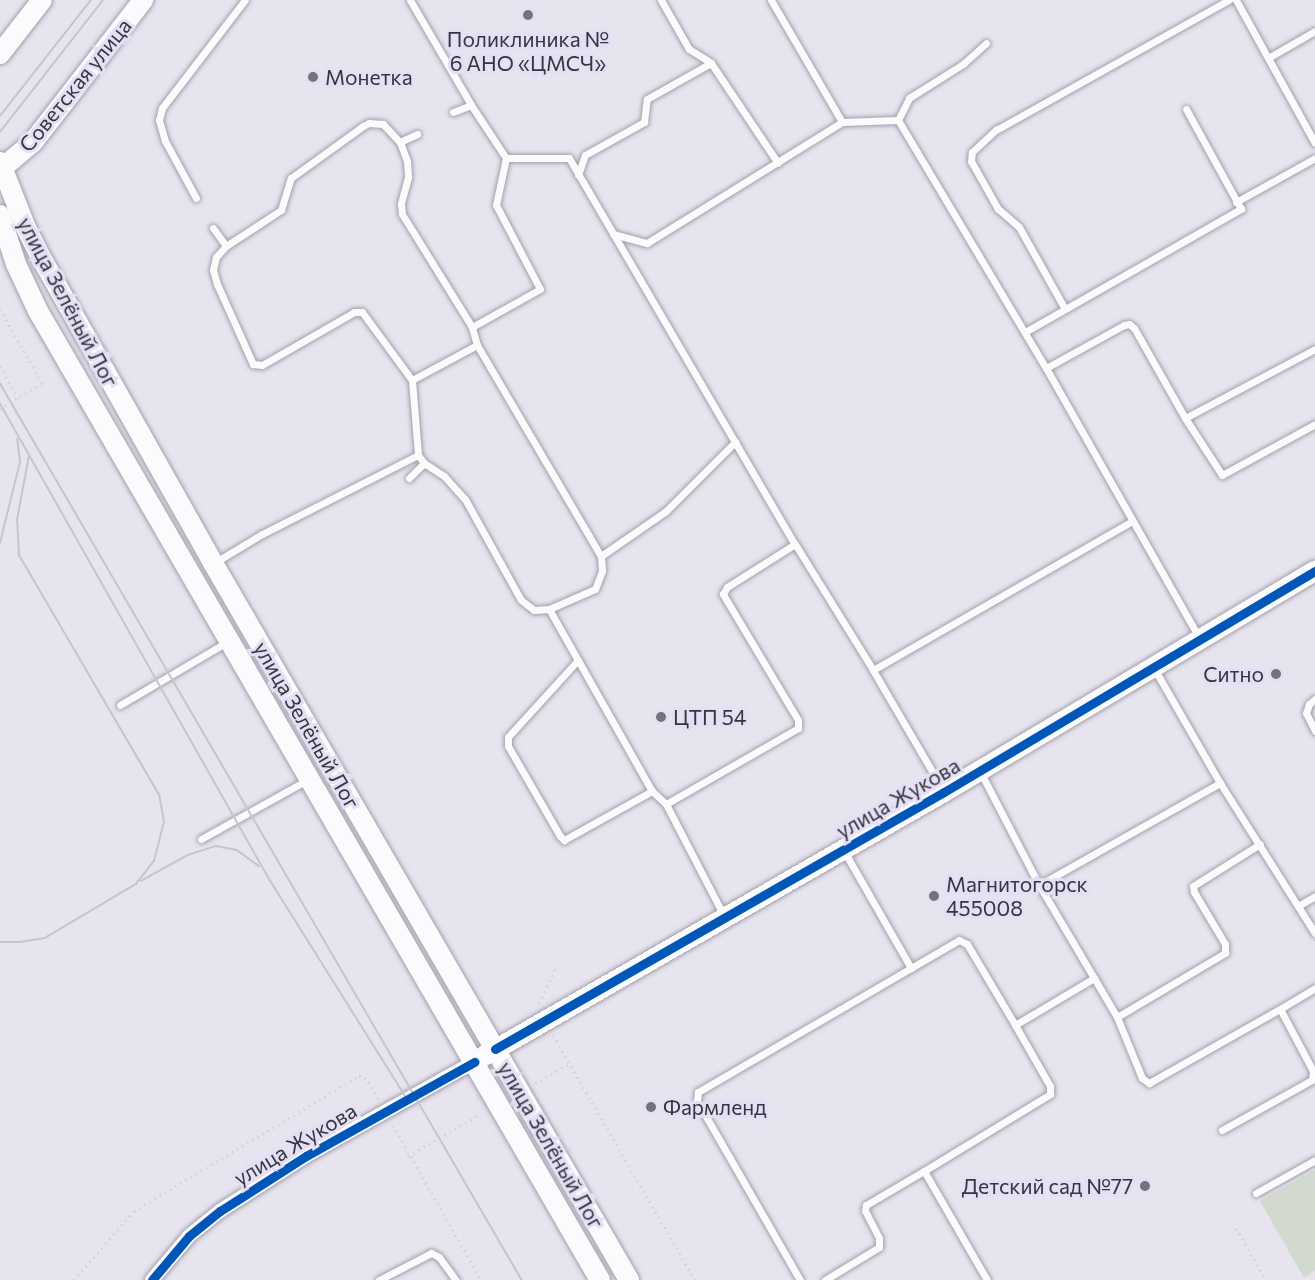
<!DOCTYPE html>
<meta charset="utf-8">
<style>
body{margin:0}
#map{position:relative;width:1315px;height:1280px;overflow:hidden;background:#e7e4f0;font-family:Commissioner,sans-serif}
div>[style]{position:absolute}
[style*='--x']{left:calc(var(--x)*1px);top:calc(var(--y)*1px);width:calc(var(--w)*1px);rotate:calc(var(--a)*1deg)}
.green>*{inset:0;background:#d2d9ce}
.path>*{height:3px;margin-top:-1.5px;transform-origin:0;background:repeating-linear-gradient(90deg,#d3d3d6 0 1.5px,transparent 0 6px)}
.roads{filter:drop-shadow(0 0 2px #a3a0aa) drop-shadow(0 0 2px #a3a0aa)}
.lane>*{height:7px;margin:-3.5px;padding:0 3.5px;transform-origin:3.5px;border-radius:3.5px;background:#fbfbfd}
.street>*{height:14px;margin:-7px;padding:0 7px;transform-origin:7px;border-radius:7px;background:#fbfbfd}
.secondary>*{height:20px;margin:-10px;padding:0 10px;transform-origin:10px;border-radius:10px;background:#fbfbfd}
.tram>*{height:1.5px;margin:-0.75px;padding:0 0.75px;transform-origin:0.75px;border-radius:0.75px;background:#c6c5c8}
.cycleway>*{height:9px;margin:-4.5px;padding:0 4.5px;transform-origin:4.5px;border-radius:4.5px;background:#0057b8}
.dots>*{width:16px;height:16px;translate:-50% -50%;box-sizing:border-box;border:3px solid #e4dff5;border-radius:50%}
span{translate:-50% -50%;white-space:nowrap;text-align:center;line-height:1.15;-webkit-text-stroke:6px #e4dff5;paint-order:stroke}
.poi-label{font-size:21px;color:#36343d}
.left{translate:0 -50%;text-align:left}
.right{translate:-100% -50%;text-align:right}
.street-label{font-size:21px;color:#36343d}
</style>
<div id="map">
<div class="green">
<div style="clip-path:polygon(1315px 1170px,1315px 1271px,1304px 1278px,1260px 1201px)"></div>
</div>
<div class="path">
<div style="--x:0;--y:309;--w:85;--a:60.4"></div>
<div style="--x:42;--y:383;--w:49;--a:148.2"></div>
<div style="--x:0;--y:366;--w:37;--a:61"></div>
<div style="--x:539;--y:1003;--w:39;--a:-64"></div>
<div style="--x:553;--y:1035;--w:283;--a:59.9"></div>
<div style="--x:535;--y:1083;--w:39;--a:-29"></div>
<div style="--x:393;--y:1125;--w:178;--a:60.4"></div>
<div style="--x:408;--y:1156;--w:82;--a:-30"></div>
<div style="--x:1236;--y:1228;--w:60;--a:60"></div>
<div style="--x:74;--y:1280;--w:91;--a:-49"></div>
<div style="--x:134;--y:1211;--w:262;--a:-31"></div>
<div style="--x:359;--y:1076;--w:6;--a:9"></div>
<div style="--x:365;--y:1077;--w:26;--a:59"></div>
</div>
<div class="roads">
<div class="lane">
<div style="--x:410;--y:0;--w:121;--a:59.8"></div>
<div style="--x:471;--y:105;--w:64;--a:56.6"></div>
<div style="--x:506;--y:158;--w:63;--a:0"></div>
<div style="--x:569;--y:158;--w:447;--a:59.7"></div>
<div style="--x:795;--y:544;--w:148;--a:58.2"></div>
<div style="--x:661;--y:0;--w:56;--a:60.3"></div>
<div style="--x:689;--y:49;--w:26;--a:32"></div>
<div style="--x:711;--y:63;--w:120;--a:56.2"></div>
<div style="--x:771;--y:0;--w:141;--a:59.8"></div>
<div style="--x:842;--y:122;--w:56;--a:-2"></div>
<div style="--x:898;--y:120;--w:289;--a:59.2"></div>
<div style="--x:1236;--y:0;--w:163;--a:61.1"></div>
<div style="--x:1268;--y:58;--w:54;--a:-29.9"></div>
<div style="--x:453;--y:112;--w:19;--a:-21"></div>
<div style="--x:898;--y:120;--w:25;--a:-63"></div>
<div style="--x:909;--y:98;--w:64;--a:-32.2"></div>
<div style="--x:963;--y:64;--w:31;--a:-42"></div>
<div style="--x:400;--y:142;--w:19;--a:-25"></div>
<div style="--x:578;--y:175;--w:21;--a:-71"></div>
<div style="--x:585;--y:155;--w:68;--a:-29.2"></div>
<div style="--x:644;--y:122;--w:23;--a:-83"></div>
<div style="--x:647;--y:99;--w:73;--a:-29.4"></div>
<div style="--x:196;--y:198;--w:65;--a:-118.5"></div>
<div style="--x:165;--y:141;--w:22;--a:-106"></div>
<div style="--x:159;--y:120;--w:12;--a:-76"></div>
<div style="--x:162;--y:108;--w:136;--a:-52.5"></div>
<div style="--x:1236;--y:202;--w:90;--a:-29.1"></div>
<div style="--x:213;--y:228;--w:22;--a:54"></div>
<div style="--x:226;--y:246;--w:15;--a:132"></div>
<div style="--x:216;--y:257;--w:13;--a:103"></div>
<div style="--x:213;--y:270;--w:15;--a:74"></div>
<div style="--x:217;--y:284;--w:88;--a:65.8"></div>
<div style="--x:253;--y:364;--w:9;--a:6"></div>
<div style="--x:262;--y:365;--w:106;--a:-29.9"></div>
<div style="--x:354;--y:312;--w:8;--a:0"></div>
<div style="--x:362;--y:312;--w:84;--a:53.7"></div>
<div style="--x:412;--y:380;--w:75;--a:85.4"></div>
<div style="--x:418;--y:455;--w:175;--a:153.1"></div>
<div style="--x:262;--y:534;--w:56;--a:148.9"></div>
<div style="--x:613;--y:234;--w:35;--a:15"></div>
<div style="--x:647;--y:243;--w:229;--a:-31.8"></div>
<div style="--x:226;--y:246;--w:66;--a:-33.2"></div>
<div style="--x:281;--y:210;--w:34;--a:-73"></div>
<div style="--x:291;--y:178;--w:89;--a:-35.8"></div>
<div style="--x:363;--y:126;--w:7;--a:-27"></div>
<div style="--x:369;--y:123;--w:14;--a:4"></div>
<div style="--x:383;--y:124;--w:25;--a:47"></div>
<div style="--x:400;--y:142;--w:20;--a:70"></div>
<div style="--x:407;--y:161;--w:16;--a:86"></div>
<div style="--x:408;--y:177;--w:28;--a:105"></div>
<div style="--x:401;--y:204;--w:10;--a:84"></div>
<div style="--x:402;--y:214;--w:133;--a:58.2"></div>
<div style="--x:1065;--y:309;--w:94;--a:-119.3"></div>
<div style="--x:1019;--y:227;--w:28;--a:-139"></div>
<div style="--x:998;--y:209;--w:55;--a:-119.4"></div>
<div style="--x:971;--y:161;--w:9;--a:-84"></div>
<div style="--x:972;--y:152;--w:33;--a:-43"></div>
<div style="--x:996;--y:130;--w:267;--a:-29.2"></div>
<div style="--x:1025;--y:332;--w:249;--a:-29.7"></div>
<div style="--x:1241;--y:209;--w:114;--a:-118.8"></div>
<div style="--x:477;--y:345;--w:19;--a:-106"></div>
<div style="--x:472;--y:327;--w:78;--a:-29.2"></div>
<div style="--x:540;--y:289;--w:95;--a:-117.6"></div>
<div style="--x:496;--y:205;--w:48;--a:-78"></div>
<div style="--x:1315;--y:349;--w:147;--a:152"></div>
<div style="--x:1185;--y:418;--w:68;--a:57"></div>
<div style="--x:1222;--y:475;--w:106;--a:-28.7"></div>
<div style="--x:412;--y:380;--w:74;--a:-28.3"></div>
<div style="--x:477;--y:345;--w:245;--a:59.6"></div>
<div style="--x:601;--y:556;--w:15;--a:86"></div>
<div style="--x:602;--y:571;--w:19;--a:111"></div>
<div style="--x:595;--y:589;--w:50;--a:156.5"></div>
<div style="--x:1185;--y:418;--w:103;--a:-119.5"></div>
<div style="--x:1134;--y:328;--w:6;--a:-141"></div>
<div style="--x:1129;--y:324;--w:5;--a:169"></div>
<div style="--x:1124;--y:325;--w:89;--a:151.1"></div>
<div style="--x:1046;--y:368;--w:309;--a:60.4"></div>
<div style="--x:418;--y:455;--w:10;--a:53"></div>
<div style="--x:424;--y:463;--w:24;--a:33"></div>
<div style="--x:444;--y:476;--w:31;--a:48"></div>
<div style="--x:465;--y:499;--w:115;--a:61"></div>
<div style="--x:521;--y:600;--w:16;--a:38"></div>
<div style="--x:534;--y:610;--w:15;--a:-4"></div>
<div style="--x:549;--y:609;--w:209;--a:60.5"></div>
<div style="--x:652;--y:791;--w:19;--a:43"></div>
<div style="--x:409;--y:478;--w:21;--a:-45"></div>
<div style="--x:601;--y:556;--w:79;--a:-34.7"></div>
<div style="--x:666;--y:511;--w:98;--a:-45"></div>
<div style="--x:578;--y:660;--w:104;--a:132.3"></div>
<div style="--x:508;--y:737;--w:9;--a:90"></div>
<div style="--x:508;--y:746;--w:104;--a:60"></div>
<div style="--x:560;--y:836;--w:6;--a:45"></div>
<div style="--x:564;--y:840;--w:101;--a:-29.1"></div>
<div style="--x:1315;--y:699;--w:8;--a:140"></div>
<div style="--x:1309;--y:704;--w:9;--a:108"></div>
<div style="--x:1306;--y:713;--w:20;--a:63"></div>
<div style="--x:120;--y:705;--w:124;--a:-30.5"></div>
<div style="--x:1220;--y:783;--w:178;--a:57.7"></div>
<div style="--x:943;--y:790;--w:139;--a:-120.3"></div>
<div style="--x:873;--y:670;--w:299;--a:-29.9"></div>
<div style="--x:201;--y:839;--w:121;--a:-29.1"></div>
<div style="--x:844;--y:851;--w:135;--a:60.2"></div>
<div style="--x:1039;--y:885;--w:208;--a:-29.4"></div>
<div style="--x:1220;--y:783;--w:133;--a:-119.9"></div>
<div style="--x:1298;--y:906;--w:20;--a:-30"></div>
<div style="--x:724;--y:916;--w:126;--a:-117.4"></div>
<div style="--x:666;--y:804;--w:152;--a:-29.9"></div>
<div style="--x:798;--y:728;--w:8;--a:-90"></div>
<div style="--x:798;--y:720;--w:147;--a:-120.8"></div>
<div style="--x:723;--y:594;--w:8;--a:-60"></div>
<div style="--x:727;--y:587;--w:80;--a:-32.3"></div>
<div style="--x:1094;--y:978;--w:45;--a:59.5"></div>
<div style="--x:1117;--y:1017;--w:66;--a:67.7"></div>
<div style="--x:1142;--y:1078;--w:9;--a:36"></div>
<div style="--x:1149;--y:1083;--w:150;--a:-29.5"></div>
<div style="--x:1117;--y:1017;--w:126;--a:-30.7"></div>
<div style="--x:1225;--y:953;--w:9;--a:-90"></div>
<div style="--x:1225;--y:944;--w:61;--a:-120.8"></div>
<div style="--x:1194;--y:892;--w:6;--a:-99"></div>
<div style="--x:1193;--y:886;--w:79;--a:-32.1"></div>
<div style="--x:1222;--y:1130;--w:103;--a:-29.1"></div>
<div style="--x:1312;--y:1080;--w:9;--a:-84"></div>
<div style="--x:1313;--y:1071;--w:70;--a:-118"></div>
<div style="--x:1280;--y:1009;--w:41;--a:-31"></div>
<div style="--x:924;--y:1171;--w:148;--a:-31.4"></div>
<div style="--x:1050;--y:1094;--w:8;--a:-90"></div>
<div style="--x:1050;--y:1086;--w:70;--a:-119.8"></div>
<div style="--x:1256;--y:1193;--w:68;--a:-29.2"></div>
<div style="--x:379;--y:1280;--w:59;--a:-27.4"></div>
<div style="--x:431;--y:1253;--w:9;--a:27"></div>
<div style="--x:439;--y:1257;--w:29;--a:54"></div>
<div style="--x:800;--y:1280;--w:207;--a:-119.9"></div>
<div style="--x:697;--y:1101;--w:9;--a:-84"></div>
<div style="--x:698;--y:1092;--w:302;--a:-30.2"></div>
<div style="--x:959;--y:940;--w:9;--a:27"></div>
<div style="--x:967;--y:944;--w:94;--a:59.3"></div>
<div style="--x:1015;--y:1025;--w:92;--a:-30.7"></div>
<div style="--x:1094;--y:978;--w:108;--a:-120.6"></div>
<div style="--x:1039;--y:885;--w:126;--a:-117.4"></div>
<div style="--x:825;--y:1280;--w:63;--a:-31.4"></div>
<div style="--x:879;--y:1247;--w:9;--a:-90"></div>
<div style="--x:879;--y:1238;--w:30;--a:-117"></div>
<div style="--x:865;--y:1211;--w:6;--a:-81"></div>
<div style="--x:866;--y:1205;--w:67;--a:-30.4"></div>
<div style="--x:924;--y:1171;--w:126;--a:60"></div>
</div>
<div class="street">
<div style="--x:152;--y:1280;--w:57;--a:-49.9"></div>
<div style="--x:189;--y:1236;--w:40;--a:-39"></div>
<div style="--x:220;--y:1211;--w:102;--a:-32.6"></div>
<div style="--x:306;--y:1156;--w:193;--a:-29.2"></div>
</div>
<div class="secondary">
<div style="--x:0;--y:54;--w:68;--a:-52.1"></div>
<div style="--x:0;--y:162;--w:71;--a:68.5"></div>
<div style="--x:26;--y:228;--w:37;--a:63"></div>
<div style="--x:43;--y:261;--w:347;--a:60.6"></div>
<div style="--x:213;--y:563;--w:829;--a:59.88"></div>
<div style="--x:0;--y:170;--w:43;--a:-40.3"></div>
<div style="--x:33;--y:142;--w:180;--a:-52.2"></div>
<div style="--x:0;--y:215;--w:52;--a:71.9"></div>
<div style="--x:16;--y:264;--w:52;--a:64.9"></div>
<div style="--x:38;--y:311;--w:1120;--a:59.89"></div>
<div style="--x:484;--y:1056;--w:530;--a:-29.85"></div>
<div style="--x:944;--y:792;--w:432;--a:-30.8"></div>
</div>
</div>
<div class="tram">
<div style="--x:0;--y:116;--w:147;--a:-51.9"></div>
<div style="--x:0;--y:132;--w:167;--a:-52"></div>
<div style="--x:0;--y:383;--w:1038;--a:59.8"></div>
<div style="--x:0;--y:403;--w:548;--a:60.49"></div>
<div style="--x:270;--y:880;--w:256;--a:57.9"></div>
<div style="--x:0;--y:543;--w:83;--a:-76.1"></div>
<div style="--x:20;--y:462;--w:23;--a:-97"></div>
<div style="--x:141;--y:881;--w:54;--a:-29"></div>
<div style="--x:188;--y:855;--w:29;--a:-18"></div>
<div style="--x:216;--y:846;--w:21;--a:11"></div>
<div style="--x:237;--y:850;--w:27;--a:36"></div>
<div style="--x:0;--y:942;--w:20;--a:0"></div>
<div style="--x:20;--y:942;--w:25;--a:-9"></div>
<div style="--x:45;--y:938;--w:106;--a:-30.7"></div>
<div style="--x:136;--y:884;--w:29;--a:-52"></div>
<div style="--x:154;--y:861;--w:40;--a:-75.6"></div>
<div style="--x:164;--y:822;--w:27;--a:-100"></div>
<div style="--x:159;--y:795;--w:278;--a:-120.3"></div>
<div style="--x:19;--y:555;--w:35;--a:-93"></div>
<div style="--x:17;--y:520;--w:65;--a:-79.4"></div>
</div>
<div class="cycleway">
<div style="--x:495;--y:1049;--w:517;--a:-29.79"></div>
<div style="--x:944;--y:792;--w:432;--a:-30.8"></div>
<div style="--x:152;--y:1280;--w:57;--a:-49.9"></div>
<div style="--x:189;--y:1236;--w:40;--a:-39"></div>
<div style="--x:220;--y:1211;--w:102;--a:-32.6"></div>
<div style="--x:306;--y:1156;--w:193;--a:-29.2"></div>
</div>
<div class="dots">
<div style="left:528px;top:15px;background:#74727c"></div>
<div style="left:313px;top:77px;background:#74727c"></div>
<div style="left:1276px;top:674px;background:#74727c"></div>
<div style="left:661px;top:717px;background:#74727c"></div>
<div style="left:934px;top:896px;background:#74727c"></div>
<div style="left:651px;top:1107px;background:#74727c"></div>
<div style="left:1145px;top:1186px;background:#74727c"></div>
</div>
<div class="poi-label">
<span style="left:528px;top:51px">Поликлиника №<br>6 АНО «ЦМСЧ»</span>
<span class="left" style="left:325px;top:77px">Монетка</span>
<span class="right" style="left:1264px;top:674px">Ситно</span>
<span class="left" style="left:673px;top:717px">ЦТП 54</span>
<span class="left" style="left:946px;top:896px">Магнитогорск<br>455008</span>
<span class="left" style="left:663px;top:1107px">Фармленд</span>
<span class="right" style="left:1133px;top:1186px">Детский сад №77</span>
</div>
<div class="street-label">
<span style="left:75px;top:85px;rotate:-51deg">Советская улица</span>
<span style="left:68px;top:302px;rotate:62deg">улица Зелёный Лог</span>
<span style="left:307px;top:725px;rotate:60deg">улица Зелёный Лог</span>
<span style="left:898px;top:798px;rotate:-30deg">улица Жукова</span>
<span style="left:295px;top:1144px;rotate:-31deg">улица Жукова</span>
<span style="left:551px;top:1145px;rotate:60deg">улица Зелёный Лог</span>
</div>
</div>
